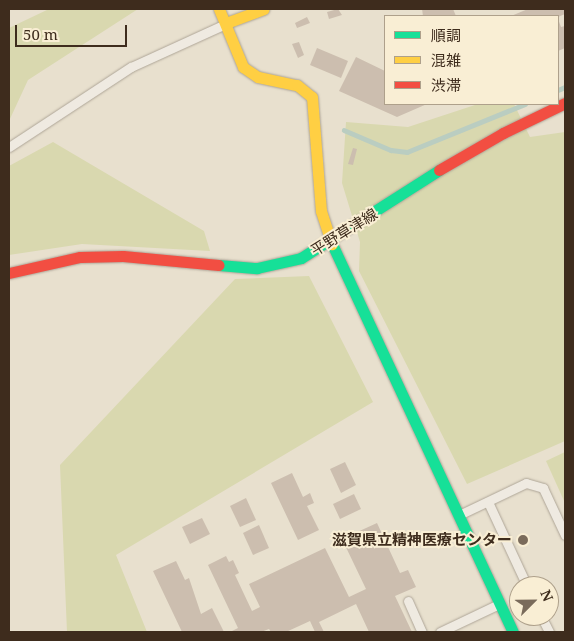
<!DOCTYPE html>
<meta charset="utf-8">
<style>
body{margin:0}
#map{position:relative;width:574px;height:641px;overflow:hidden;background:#e8e0ce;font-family:"Noto Serif","Noto Sans JP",serif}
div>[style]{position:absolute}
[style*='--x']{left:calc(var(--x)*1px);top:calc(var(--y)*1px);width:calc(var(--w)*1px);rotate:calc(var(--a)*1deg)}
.green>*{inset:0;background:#d9d8af}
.stream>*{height:4.5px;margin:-2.25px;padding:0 2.25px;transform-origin:2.25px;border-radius:2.25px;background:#bacdc1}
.building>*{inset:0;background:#ccbeaf}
.roads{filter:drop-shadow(0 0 1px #aea597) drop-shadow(0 0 1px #aea597)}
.lane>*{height:9px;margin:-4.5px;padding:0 4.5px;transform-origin:4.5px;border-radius:4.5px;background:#efeae1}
.fast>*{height:11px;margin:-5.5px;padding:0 5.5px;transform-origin:5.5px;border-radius:5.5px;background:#16e098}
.slow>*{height:11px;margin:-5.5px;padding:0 5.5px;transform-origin:5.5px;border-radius:5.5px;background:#ffcf43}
.jam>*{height:11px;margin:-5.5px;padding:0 5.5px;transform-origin:5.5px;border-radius:5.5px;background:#f24e42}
.dots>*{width:14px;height:14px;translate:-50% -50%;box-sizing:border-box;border:2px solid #f9eed4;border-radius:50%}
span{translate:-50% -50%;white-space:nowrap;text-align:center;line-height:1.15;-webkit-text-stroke:4px #f9eed4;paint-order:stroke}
.street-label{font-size:15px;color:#3e2c1d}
.poi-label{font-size:15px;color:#3e2c1d;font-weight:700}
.right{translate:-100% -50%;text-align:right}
.frame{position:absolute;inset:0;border:10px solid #3e2c1d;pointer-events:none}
.legend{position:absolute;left:384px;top:15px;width:175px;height:90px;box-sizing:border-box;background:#f9eed4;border:1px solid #aea08b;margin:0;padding:6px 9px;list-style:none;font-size:15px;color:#3e2c1d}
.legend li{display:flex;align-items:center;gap:10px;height:25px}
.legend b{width:25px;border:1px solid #aea08b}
.north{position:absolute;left:509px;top:576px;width:50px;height:50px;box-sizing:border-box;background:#f9eed4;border:1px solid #aea08b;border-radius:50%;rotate:67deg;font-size:14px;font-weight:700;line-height:20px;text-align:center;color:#3e2c1d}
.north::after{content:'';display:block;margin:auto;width:18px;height:22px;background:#7a6b5b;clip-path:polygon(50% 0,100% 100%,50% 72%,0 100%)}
.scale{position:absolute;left:15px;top:25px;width:112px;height:22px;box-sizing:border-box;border:2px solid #3e2c1d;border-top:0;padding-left:6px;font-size:15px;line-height:18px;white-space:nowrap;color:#3e2c1d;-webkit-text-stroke:4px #f9eed4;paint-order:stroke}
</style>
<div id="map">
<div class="green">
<div style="clip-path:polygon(49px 9px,138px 9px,28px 80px,9px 121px,9px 28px)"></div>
<div style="clip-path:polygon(478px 104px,514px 104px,530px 137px,565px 132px,565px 441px,467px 484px,359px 271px,360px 242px,342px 183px,346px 122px,408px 127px)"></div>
<div style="clip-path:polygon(53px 142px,204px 231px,210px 251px,82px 244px,9px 255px,9px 166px)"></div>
<div style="clip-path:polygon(309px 276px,373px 402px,116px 555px,147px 632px,67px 632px,60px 465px,235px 279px)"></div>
<div style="clip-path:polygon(565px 452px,565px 503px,546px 461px)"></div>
</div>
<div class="stream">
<div style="--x:558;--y:90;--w:8;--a:-23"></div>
<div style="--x:344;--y:130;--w:51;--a:23.1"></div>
<div style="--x:391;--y:150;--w:16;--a:7"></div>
<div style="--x:407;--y:152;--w:127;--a:-22.1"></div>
</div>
<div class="building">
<div style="clip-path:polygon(338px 9px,342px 15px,329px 19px,327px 12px)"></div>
<div style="clip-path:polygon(422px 9px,453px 9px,456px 16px,423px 16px)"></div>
<div style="clip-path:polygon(528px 9px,565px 9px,565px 14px,558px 17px,511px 16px)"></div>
<div style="clip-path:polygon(307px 17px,310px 23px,297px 28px,295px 23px)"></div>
<div style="clip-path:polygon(558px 19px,561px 27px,565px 26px,565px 48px,558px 51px)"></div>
<div style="clip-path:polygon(299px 42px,304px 55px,298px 58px,292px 44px)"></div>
<div style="clip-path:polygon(317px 48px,348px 61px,341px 78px,310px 65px)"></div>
<div style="clip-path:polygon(356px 57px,385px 71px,385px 104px,427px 104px,397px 117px,339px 91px)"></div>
<div style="clip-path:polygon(353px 148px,357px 149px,353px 165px,348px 164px)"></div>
<div style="clip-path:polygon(345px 462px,356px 485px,341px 493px,330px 469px)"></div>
<div style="clip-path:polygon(292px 473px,303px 497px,310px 493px,314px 503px,307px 506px,319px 530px,298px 540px,271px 483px)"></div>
<div style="clip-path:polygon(354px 494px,361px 509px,340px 519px,333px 504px)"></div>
<div style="clip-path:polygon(246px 498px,256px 520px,240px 527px,230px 506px)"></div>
<div style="clip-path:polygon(202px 518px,210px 534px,190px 544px,182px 527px)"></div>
<div style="clip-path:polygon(377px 523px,400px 573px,408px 570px,416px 587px,395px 596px,412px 632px,369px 632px,356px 604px,319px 622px,324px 632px,315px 632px,310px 621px,286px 632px,271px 632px,269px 629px,261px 632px,230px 632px,238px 628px,208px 565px,226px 556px,229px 562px,233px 560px,239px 573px,235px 575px,252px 611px,260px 607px,249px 584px,325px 548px,349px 597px,366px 589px,342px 539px)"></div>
<div style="clip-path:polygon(259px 525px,269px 548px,253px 555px,243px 533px)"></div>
<div style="clip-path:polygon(176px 561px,185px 580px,189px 578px,201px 614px,212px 608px,224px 632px,182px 632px,153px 571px)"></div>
</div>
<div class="roads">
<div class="lane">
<div style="--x:9;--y:147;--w:146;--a:-33.3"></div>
<div style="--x:131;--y:67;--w:101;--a:-24.5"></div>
<div style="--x:488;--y:502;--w:93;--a:65.1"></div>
<div style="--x:461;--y:514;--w:72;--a:-25.5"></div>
<div style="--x:526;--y:483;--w:18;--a:16"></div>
<div style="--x:543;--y:488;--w:52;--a:64.9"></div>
<div style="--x:408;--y:601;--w:34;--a:66"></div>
<div style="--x:541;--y:616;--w:18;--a:63"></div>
<div style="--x:440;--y:632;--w:65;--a:-25.4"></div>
</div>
<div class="fast">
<div style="--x:332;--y:244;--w:428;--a:65"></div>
<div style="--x:219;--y:265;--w:38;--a:5"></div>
<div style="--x:257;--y:268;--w:45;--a:-12.8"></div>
<div style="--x:301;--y:258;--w:164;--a:-32.5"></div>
</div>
<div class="slow">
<div style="--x:219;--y:9;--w:63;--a:67.5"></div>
<div style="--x:243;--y:67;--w:18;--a:34"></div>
<div style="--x:258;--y:77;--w:40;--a:12"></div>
<div style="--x:297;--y:85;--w:19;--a:39"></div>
<div style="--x:312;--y:97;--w:114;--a:85.5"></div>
<div style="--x:321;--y:211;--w:35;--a:72"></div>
<div style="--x:226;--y:23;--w:40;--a:-20.2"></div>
</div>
<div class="jam">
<div style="--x:439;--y:170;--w:74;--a:-30"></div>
<div style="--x:503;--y:133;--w:69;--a:-25.8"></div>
<div style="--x:9;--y:273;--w:73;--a:-12.7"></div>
<div style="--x:80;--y:257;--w:43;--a:-1.3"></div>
<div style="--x:123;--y:256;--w:96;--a:5.4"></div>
</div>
</div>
<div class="dots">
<div style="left:523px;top:540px;background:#7a6b5b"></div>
</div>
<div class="street-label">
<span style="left:344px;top:232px;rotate:-32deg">平野草津線</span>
</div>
<div class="poi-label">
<span class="right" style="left:512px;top:540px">滋賀県立精神医療センター</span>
</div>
<div class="frame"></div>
<ul class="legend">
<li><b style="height:6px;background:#16e098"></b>順調</li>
<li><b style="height:6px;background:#ffcf43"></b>混雑</li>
<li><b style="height:6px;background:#f24e42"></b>渋滞</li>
</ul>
<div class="north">N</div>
<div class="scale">50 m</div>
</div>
